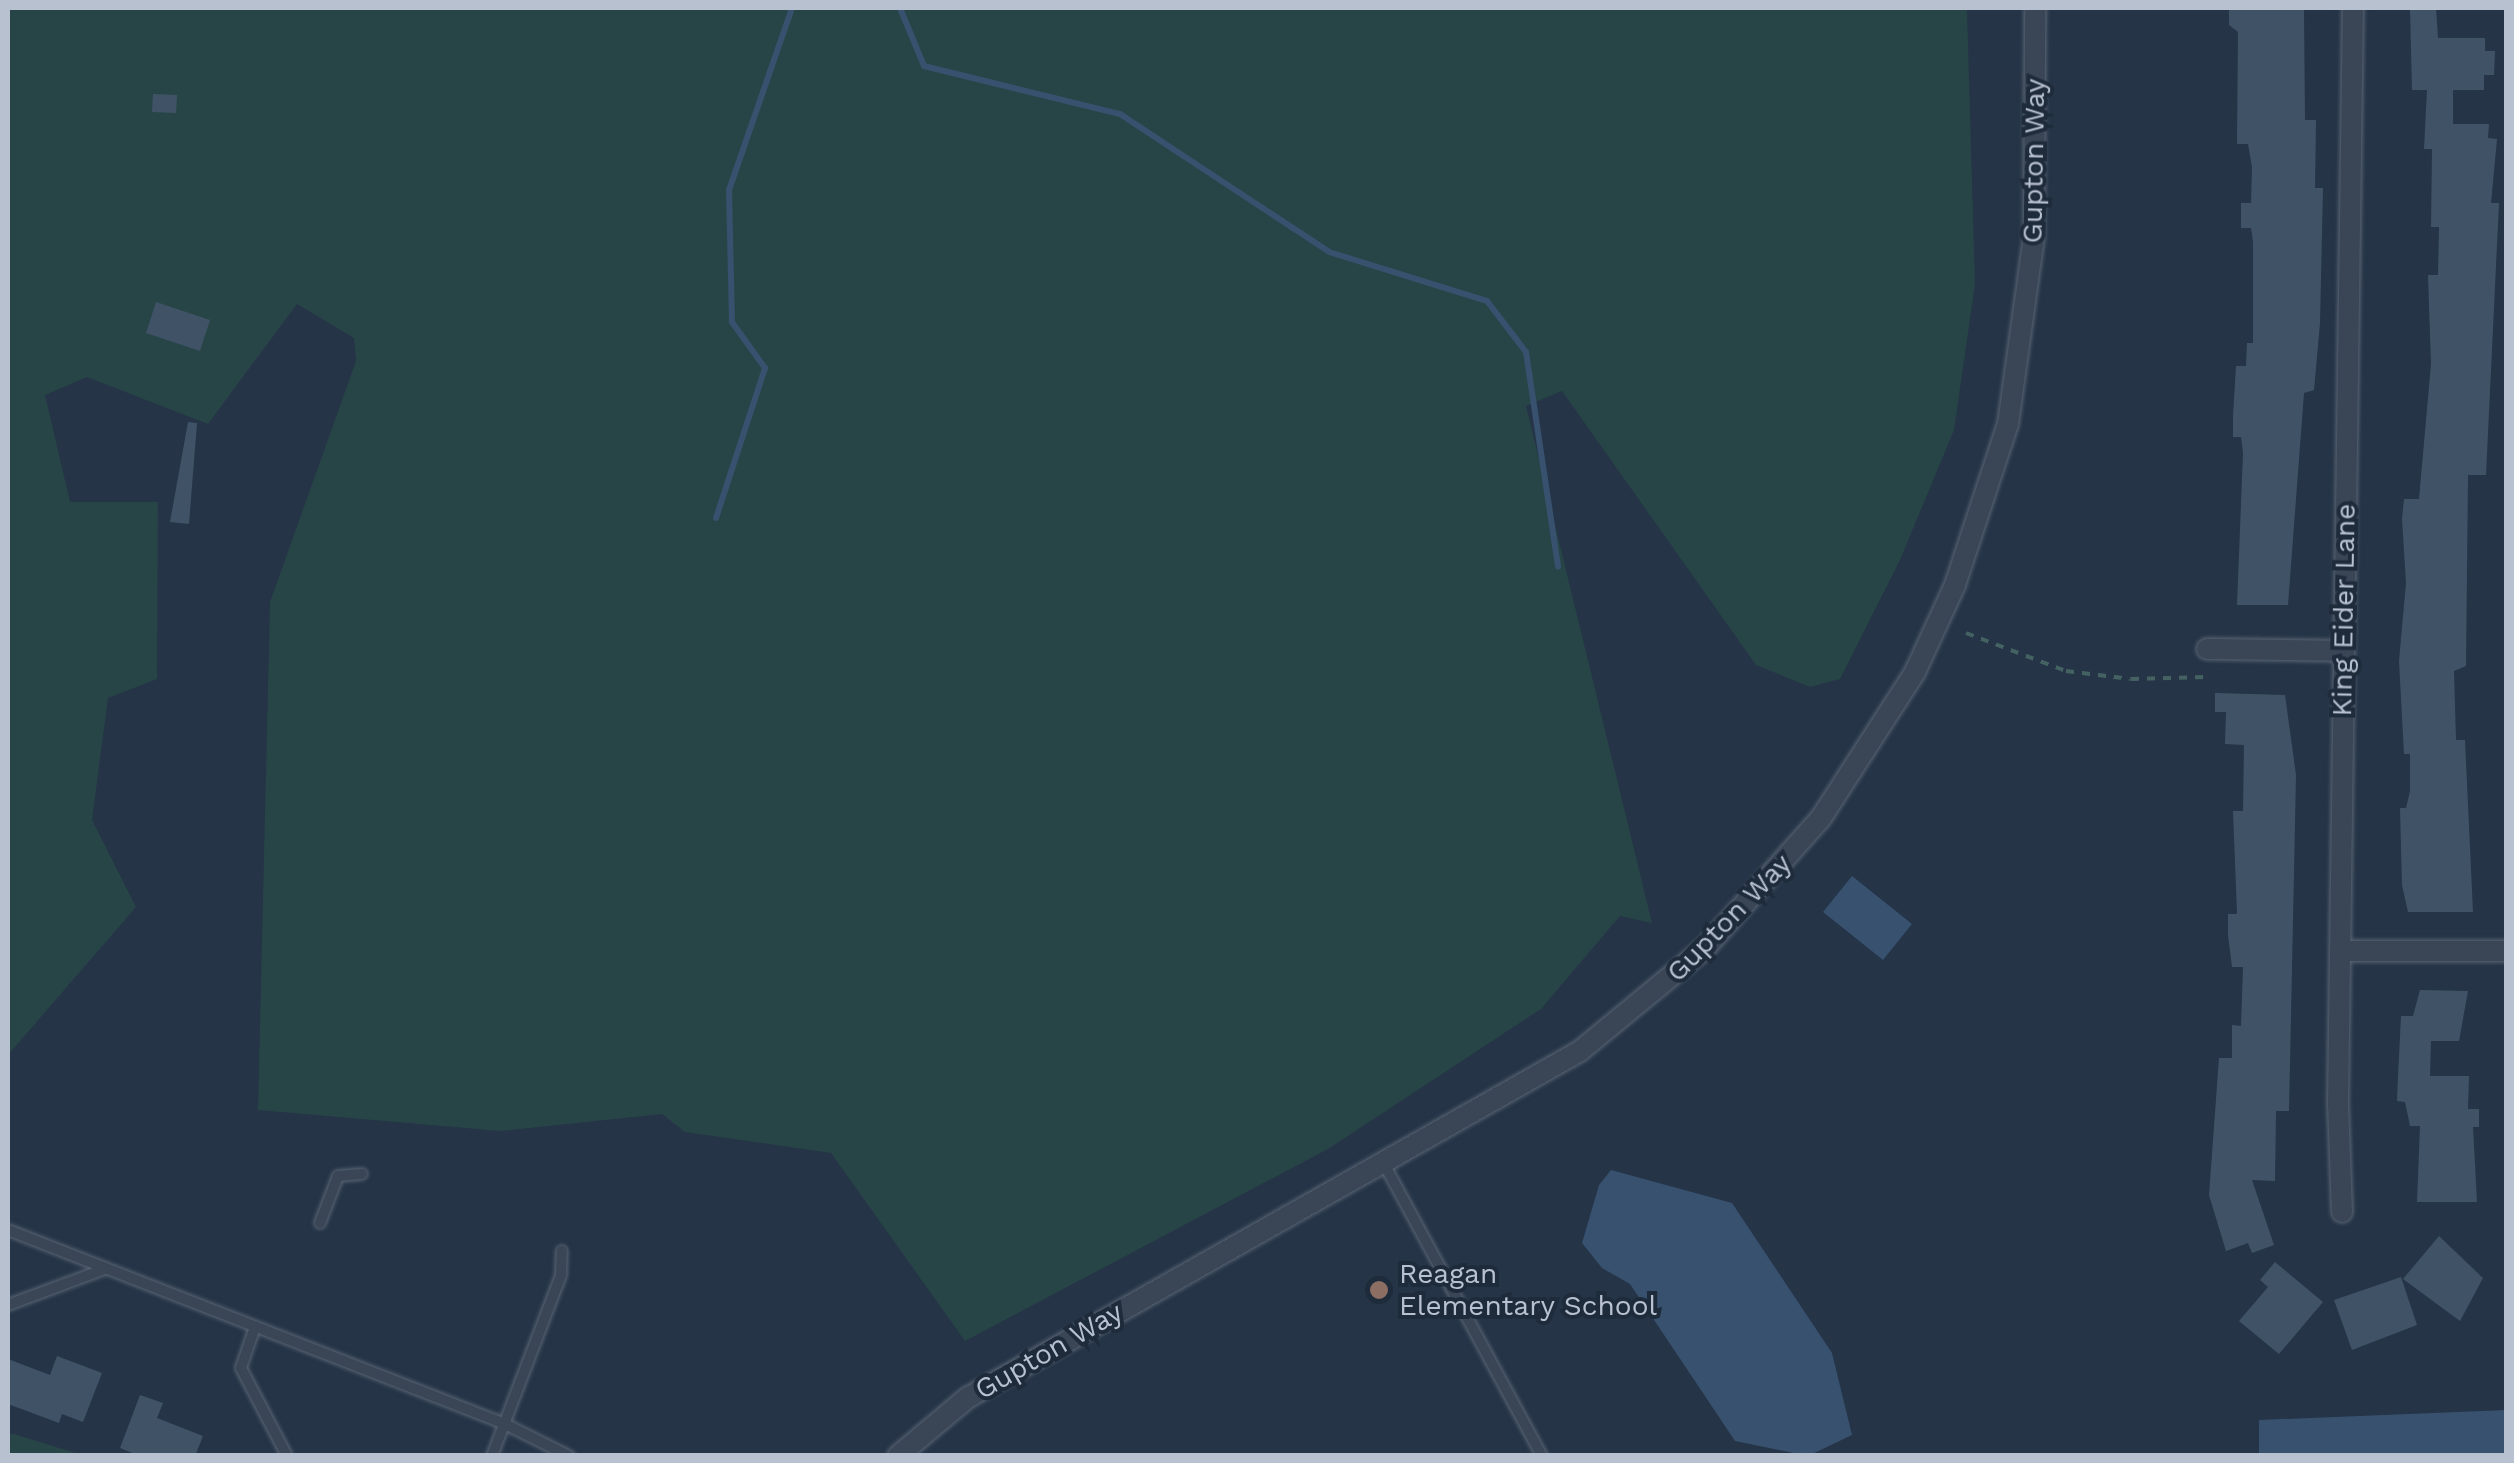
<!DOCTYPE html>
<style>
body{margin:0}
#map{position:relative;width:2514px;height:1463px;overflow:hidden;background:#253447;font-family:"Work Sans",sans-serif}
div>[style]{position:absolute}
[style*='--x']{left:calc(var(--x)*1px);top:calc(var(--y)*1px);width:calc(var(--w)*1px);rotate:calc(var(--a)*1deg)}
.green>*{inset:0;background:#274547}
.water>*{inset:0;background:#37516f}
.stream>*{height:6px;margin:-3px;padding:0 3px;transform-origin:3px;border-radius:3px;background:#37516f}
.building>*{inset:0;background:#405366}
.path>*{height:4px;margin-top:-2px;transform-origin:0;background:repeating-linear-gradient(90deg,#456263 0 8px,transparent 0 16px)}
.roads{filter:drop-shadow(0 0 2px #586473) drop-shadow(0 0 2px #586473)}
.service>*{height:10px;margin:-5px;padding:0 5px;transform-origin:5px;border-radius:5px;background:#3a4656}
.minor>*{height:20px;margin:-10px;padding:0 10px;transform-origin:10px;border-radius:10px;background:#3a4656}
.dots>*{width:28px;height:28px;translate:-50% -50%;box-sizing:border-box;border:5px solid #1e2b3b;border-radius:50%}
span{translate:-50% -50%;white-space:nowrap;text-align:center;line-height:1.15;-webkit-text-stroke:8px #1e2b3b;paint-order:stroke}
.street-label{font-size:28px;color:#b8c1cf}
.poi-label{font-size:28px;color:#b8c1cf}
.left{translate:0 -50%;text-align:left}
.frame{position:absolute;inset:0;border:10px solid #b8c1cf;pointer-events:none}
</style>
<div id="map">
<div class="green">
<div style="clip-path:polygon(8px 8px,1967px 8px,1975px 284px,1954px 430px,1900px 560px,1840px 679px,1810px 687px,1756px 665px,1562px 391px,1526px 406px,1652px 923px,1620px 916px,1541px 1009px,1328px 1149px,965px 1341px,831px 1153px,685px 1132px,662px 1114px,500px 1131px,258px 1110px,270px 602px,356px 361px,354px 338px,297px 304px,208px 424px,87px 377px,45px 395px,70px 502px,158px 502px,157px 679px,108px 698px,92px 820px,136px 907px,8px 1055px)"></div>
<div style="clip-path:polygon(8px 1434px,14px 1434px,82px 1455px,8px 1455px)"></div>
</div>
<div class="water">
<div style="clip-path:polygon(1852px 876px,1912px 924px,1883px 960px,1823px 912px)"></div>
<div style="clip-path:polygon(1611px 1170px,1732px 1203px,1832px 1353px,1852px 1435px,1808px 1456px,1735px 1441px,1630px 1284px,1602px 1268px,1582px 1243px,1599px 1185px)"></div>
<div style="clip-path:polygon(2506px 1410px,2506px 1455px,2259px 1455px,2259px 1420px)"></div>
</div>
<div class="stream">
<div style="--x:900;--y:8;--w:63;--a:67.5"></div>
<div style="--x:924;--y:66;--w:202;--a:13.8"></div>
<div style="--x:1120;--y:114;--w:250;--a:33.4"></div>
<div style="--x:1329;--y:252;--w:165;--a:17.2"></div>
<div style="--x:1487;--y:301;--w:64;--a:52.6"></div>
<div style="--x:1526;--y:352;--w:217;--a:81.5"></div>
<div style="--x:716;--y:518;--w:158;--a:-71.9"></div>
<div style="--x:765;--y:368;--w:57;--a:-125.7"></div>
<div style="--x:732;--y:322;--w:132;--a:-91.3"></div>
<div style="--x:729;--y:190;--w:193;--a:-70.9"></div>
</div>
<div class="building">
<div style="clip-path:polygon(2229px 8px,2304px 10px,2305px 120px,2316px 120px,2315px 188px,2323px 188px,2320px 323px,2314px 390px,2304px 393px,2288px 605px,2237px 605px,2243px 453px,2241px 437px,2233px 437px,2233px 416px,2236px 366px,2246px 366px,2247px 343px,2253px 343px,2253px 242px,2251px 228px,2241px 228px,2241px 203px,2251px 203px,2252px 167px,2248px 144px,2237px 144px,2238px 32px,2229px 25px)"></div>
<div style="clip-path:polygon(2410px 8px,2436px 8px,2438px 38px,2485px 38px,2485px 51px,2495px 51px,2494px 75px,2484px 75px,2484px 90px,2453px 90px,2453px 124px,2489px 124px,2488px 138px,2497px 139px,2491px 203px,2499px 203px,2486px 475px,2468px 475px,2466px 666px,2454px 671px,2456px 740px,2465px 740px,2473px 912px,2408px 912px,2402px 885px,2400px 808px,2406px 808px,2410px 791px,2410px 754px,2404px 754px,2399px 661px,2406px 583px,2402px 519px,2404px 499px,2419px 499px,2431px 364px,2428px 275px,2438px 275px,2439px 227px,2431px 227px,2432px 149px,2424px 149px,2427px 90px,2412px 90px)"></div>
<div style="clip-path:polygon(153px 94px,177px 95px,176px 113px,152px 112px)"></div>
<div style="clip-path:polygon(156px 302px,210px 320px,200px 351px,146px 333px)"></div>
<div style="clip-path:polygon(188px 422px,197px 423px,189px 524px,170px 522px)"></div>
<div style="clip-path:polygon(2215px 693px,2285px 695px,2296px 775px,2289px 1111px,2276px 1111px,2275px 1181px,2252px 1180px,2274px 1245px,2252px 1253px,2248px 1243px,2226px 1251px,2209px 1195px,2219px 1058px,2232px 1058px,2232px 1025px,2241px 1026px,2243px 967px,2232px 967px,2228px 935px,2228px 914px,2237px 914px,2233px 811px,2243px 811px,2244px 745px,2225px 744px,2226px 712px,2215px 712px)"></div>
<div style="clip-path:polygon(2420px 990px,2468px 991px,2459px 1041px,2431px 1041px,2430px 1076px,2469px 1076px,2468px 1109px,2479px 1109px,2479px 1127px,2473px 1127px,2477px 1202px,2417px 1202px,2420px 1126px,2410px 1126px,2405px 1102px,2397px 1101px,2398px 1076px,2401px 1016px,2413px 1016px)"></div>
<div style="clip-path:polygon(2439px 1236px,2483px 1278px,2460px 1321px,2403px 1279px)"></div>
<div style="clip-path:polygon(2275px 1262px,2323px 1302px,2279px 1354px,2239px 1321px,2268px 1287px,2260px 1280px)"></div>
<div style="clip-path:polygon(2401px 1277px,2417px 1325px,2352px 1350px,2334px 1300px)"></div>
<div style="clip-path:polygon(57px 1356px,102px 1373px,83px 1422px,62px 1414px,59px 1423px,8px 1404px,8px 1359px,50px 1375px)"></div>
<div style="clip-path:polygon(140px 1395px,163px 1403px,157px 1418px,203px 1436px,195px 1456px,140px 1456px,120px 1448px)"></div>
</div>
<div class="path">
<div style="--x:1966;--y:633;--w:107;--a:20.8"></div>
<div style="--x:2066;--y:671;--w:65;--a:7"></div>
<div style="--x:2131;--y:679;--w:76;--a:-1.5"></div>
</div>
<div class="roads">
<div class="service">
<div style="--x:1383;--y:1162;--w:334;--a:61.6"></div>
<div style="--x:320;--y:1223;--w:50;--a:-69"></div>
<div style="--x:338;--y:1176;--w:24;--a:-5"></div>
<div style="--x:8;--y:1230;--w:534;--a:21.32"></div>
<div style="--x:505;--y:1424;--w:72;--a:26.6"></div>
<div style="--x:8;--y:1305;--w:103;--a:-20.4"></div>
<div style="--x:255;--y:1327;--w:43;--a:108.9"></div>
<div style="--x:241;--y:1368;--w:99;--a:62.4"></div>
<div style="--x:492;--y:1456;--w:194;--a:-69.1"></div>
<div style="--x:561;--y:1275;--w:24;--a:-88"></div>
</div>
<div class="minor">
<div style="--x:2207;--y:649;--w:137;--a:0.8"></div>
<div style="--x:2340;--y:951;--w:166;--a:0"></div>
<div style="--x:2342;--y:1212;--w:108;--a:-92.1"></div>
<div style="--x:2338;--y:1104;--w:1096;--a:-89.22"></div>
<div style="--x:898;--y:1456;--w:90;--a:-40"></div>
<div style="--x:967;--y:1398;--w:704;--a:-29.51"></div>
<div style="--x:1580;--y:1051;--w:163;--a:-39.5"></div>
<div style="--x:1706;--y:947;--w:173;--a:-48.3"></div>
<div style="--x:1821;--y:818;--w:174;--a:-57.2"></div>
<div style="--x:1915;--y:672;--w:96;--a:-65.3"></div>
<div style="--x:1955;--y:585;--w:169;--a:-71.8"></div>
<div style="--x:2008;--y:424;--w:190;--a:-82.1"></div>
<div style="--x:2034;--y:236;--w:228;--a:-89.7"></div>
</div>
</div>
<div class="dots">
<div style="left:1379px;top:1290px;background:#8d6e63"></div>
</div>
<div class="street-label">
<span style="left:2034px;top:161px;rotate:-89deg">Gupton Way</span>
<span style="left:2344px;top:610px;rotate:-89deg">King Eider Lane</span>
<span style="left:1729px;top:918px;rotate:-46deg">Gupton Way</span>
<span style="left:1049px;top:1351px;rotate:-30deg">Gupton Way</span>
</div>
<div class="poi-label">
<span class="left" style="left:1399px;top:1290px">Reagan<br>Elementary School</span>
</div>
<div class="frame"></div>
</div>
